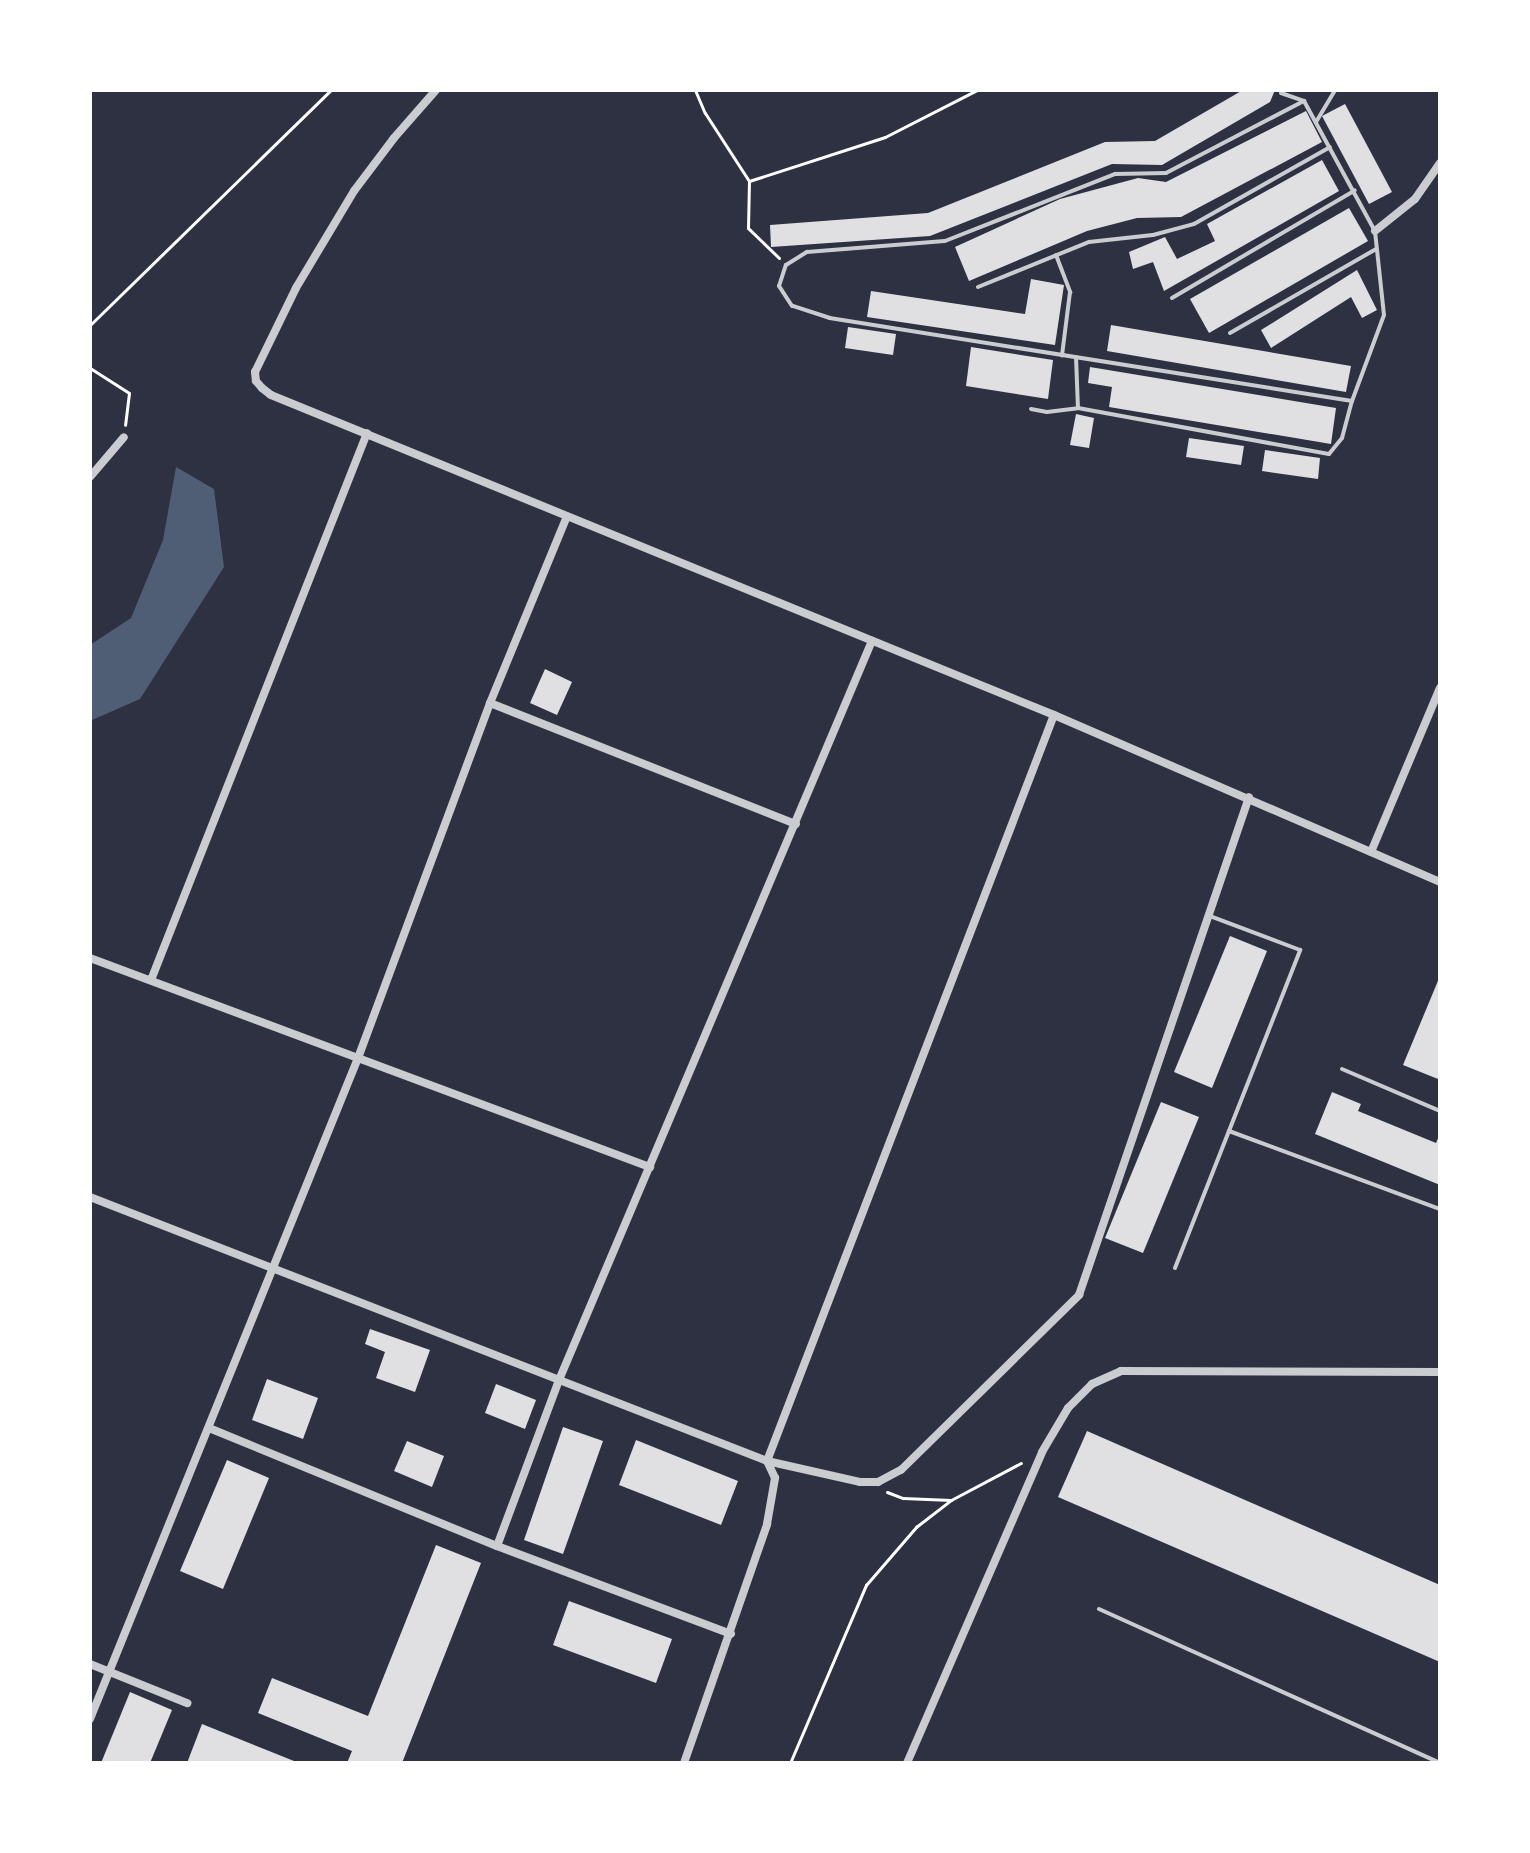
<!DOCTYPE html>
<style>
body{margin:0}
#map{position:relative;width:1530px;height:1853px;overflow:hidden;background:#2d3142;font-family:"DM Sans",sans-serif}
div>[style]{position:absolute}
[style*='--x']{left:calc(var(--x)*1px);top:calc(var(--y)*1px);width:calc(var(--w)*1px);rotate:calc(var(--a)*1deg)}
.water>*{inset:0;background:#4f5d75}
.building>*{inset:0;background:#e0e0e3}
.path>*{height:3px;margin:-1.5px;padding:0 1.5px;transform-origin:1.5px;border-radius:1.5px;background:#fff}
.service>*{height:4px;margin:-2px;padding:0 2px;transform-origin:2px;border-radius:2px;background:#caccd0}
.minor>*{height:8px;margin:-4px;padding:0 4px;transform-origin:4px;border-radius:4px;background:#caccd0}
span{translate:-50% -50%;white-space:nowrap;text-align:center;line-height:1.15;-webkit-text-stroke:8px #fff;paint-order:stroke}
.frame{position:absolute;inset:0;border:92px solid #fff;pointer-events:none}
</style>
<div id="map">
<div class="water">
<div style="clip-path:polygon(176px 467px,214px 489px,224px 567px,140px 699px,90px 721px,90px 645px,131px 618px,163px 540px)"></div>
</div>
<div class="building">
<div style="clip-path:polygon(1243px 90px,1275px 90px,1270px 102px,1162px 165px,1112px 164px,930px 236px,771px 247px,770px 225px,928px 213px,1105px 142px,1155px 141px)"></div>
<div style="clip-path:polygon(1345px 104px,1392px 192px,1369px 204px,1322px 116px)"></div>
<div style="clip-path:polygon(1306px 111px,1322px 142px,1181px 217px,1137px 218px,1087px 231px,969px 281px,955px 247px,1060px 199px,1138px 178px,1166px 182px)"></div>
<div style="clip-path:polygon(1322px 160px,1339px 191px,1164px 291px,1153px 262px,1133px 269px,1129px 252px,1165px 237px,1177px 259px,1215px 241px,1207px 224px)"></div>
<div style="clip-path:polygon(1349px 208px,1368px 241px,1209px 333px,1190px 299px)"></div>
<div style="clip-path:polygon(1357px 270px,1377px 310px,1362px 318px,1351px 297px,1271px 348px,1261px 330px)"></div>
<div style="clip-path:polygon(1031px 279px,1064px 285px,1055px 345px,867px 317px,871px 291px,1025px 314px)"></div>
<div style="clip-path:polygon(1111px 325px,1351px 366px,1346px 392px,1107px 351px)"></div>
<div style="clip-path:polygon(848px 327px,896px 334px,893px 355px,845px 348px)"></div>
<div style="clip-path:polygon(971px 347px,1053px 360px,1048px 399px,966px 386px)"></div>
<div style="clip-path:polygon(1090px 367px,1336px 408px,1331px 444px,1109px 407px,1112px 387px,1088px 383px)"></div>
<div style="clip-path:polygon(1076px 414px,1094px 418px,1089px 448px,1070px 445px)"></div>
<div style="clip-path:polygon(1189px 438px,1244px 446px,1241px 465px,1186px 457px)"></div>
<div style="clip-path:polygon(1265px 450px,1320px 458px,1318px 479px,1262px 471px)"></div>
<div style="clip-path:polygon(545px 669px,572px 682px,557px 715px,530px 703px)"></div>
<div style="clip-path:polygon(1230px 936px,1267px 951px,1212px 1088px,1174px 1072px)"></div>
<div style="clip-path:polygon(1440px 976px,1440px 1075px,1438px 1079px,1403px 1065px)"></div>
<div style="clip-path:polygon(1332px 1092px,1361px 1104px,1358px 1111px,1436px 1143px,1440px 1134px,1440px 1185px,1315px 1134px)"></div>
<div style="clip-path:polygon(1161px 1102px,1199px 1117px,1143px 1253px,1105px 1238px)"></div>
<div style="clip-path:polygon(370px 1329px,430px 1350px,415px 1392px,376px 1378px,385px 1352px,365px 1344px)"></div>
<div style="clip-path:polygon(267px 1379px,318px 1398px,303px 1439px,252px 1420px)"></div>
<div style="clip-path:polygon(496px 1384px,536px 1400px,525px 1429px,485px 1413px)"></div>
<div style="clip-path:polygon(563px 1427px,603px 1441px,563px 1554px,524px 1540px)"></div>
<div style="clip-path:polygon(1087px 1431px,1440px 1585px,1440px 1662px,1058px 1497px)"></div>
<div style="clip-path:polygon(636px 1440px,738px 1481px,721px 1525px,619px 1485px)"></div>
<div style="clip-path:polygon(407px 1441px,444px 1456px,432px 1487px,394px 1471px)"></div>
<div style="clip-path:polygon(227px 1460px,269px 1478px,223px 1589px,180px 1571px)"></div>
<div style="clip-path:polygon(436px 1545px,481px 1563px,402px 1763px,347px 1763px,352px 1751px,258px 1713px,272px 1678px,368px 1716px)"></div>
<div style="clip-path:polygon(569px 1601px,672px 1639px,656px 1683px,553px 1645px)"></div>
<div style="clip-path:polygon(130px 1692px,172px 1710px,150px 1763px,101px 1763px)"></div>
<div style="clip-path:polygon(202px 1724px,299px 1763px,187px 1763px)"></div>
</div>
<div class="path">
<div style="--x:695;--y:90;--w:25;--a:67"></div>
<div style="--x:705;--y:113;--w:81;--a:57.1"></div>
<div style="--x:779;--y:258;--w:43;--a:-135.9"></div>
<div style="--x:748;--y:228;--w:47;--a:-88.8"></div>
<div style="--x:749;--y:181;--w:143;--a:-17.9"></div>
<div style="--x:885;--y:137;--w:103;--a:-27.1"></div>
<div style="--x:90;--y:325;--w:337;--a:-44.3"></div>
<div style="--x:90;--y:368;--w:46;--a:32.7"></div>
<div style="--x:129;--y:393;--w:32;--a:97"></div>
<div style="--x:887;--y:1492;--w:17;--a:21"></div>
<div style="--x:903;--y:1498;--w:48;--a:2.4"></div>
<div style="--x:951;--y:1500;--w:79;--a:-27.9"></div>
<div style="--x:790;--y:1763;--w:194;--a:-66.9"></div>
<div style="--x:866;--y:1585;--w:77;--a:-49.2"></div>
<div style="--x:916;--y:1527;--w:44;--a:-37.6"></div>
</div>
<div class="service">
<div style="--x:1282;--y:90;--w:3;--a:108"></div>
<div style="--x:1281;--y:93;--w:24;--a:19"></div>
<div style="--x:1304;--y:101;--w:148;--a:61.4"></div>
<div style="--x:1375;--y:231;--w:84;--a:83.9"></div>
<div style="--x:1384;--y:315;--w:92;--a:110.4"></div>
<div style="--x:1352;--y:401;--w:529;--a:-170.97"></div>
<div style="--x:830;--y:318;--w:40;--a:-162"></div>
<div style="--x:792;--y:306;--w:24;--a:-123"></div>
<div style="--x:779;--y:286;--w:22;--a:-72"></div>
<div style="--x:786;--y:265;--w:25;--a:-32"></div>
<div style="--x:807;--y:252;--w:138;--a:-4.6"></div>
<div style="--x:945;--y:241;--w:183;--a:-21.5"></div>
<div style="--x:1115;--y:174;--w:51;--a:-1.1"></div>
<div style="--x:1166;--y:173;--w:156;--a:-27.6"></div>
<div style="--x:1316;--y:122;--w:37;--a:-59"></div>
<div style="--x:1056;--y:255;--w:40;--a:69"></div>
<div style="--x:1070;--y:292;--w:64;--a:97.2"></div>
<div style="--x:978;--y:287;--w:120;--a:-22.1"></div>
<div style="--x:1089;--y:242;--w:64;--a:-6.2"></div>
<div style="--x:1153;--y:235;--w:42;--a:-15"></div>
<div style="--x:1194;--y:224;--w:156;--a:-29.5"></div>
<div style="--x:1172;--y:298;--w:212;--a:-30.5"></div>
<div style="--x:1230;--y:333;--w:168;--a:-29.9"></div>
<div style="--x:1076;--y:357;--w:51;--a:87.8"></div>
<div style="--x:1078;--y:408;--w:255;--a:10.4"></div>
<div style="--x:1329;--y:454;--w:21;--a:-51"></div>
<div style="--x:1342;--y:438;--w:38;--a:-75"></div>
<div style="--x:1031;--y:409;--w:16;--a:11"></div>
<div style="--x:1047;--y:412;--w:31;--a:-7"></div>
<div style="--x:1342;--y:1069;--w:107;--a:23.2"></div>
<div style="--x:1229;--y:1131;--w:225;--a:20.3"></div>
<div style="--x:1175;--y:1268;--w:342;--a:-68.5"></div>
<div style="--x:1300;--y:950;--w:96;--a:-159.3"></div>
<div style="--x:1099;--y:1609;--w:374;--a:24.3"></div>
</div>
<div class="minor">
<div style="--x:436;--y:90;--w:64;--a:131.2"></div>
<div style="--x:394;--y:138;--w:66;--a:127"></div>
<div style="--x:354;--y:191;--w:113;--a:120.9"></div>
<div style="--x:296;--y:288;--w:93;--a:116"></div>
<div style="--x:255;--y:372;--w:9;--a:84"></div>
<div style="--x:256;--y:381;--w:9;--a:49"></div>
<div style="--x:262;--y:388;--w:11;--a:38"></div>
<div style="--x:271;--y:395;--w:846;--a:22.23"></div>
<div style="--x:1054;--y:715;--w:421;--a:23.4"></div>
<div style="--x:1375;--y:231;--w:51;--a:-38.7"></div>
<div style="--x:1415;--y:199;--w:44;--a:-55.2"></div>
<div style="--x:90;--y:477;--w:52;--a:-49.6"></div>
<div style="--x:490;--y:703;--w:329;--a:21.6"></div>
<div style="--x:1371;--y:852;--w:178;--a:-67.2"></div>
<div style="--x:90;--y:958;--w:598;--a:20.47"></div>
<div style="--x:151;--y:980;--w:588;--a:-68.45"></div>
<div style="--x:90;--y:1197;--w:727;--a:21.3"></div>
<div style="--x:767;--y:1461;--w:95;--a:12.7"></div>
<div style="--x:860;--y:1482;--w:18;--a:0"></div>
<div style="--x:878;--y:1482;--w:26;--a:-28"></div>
<div style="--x:901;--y:1470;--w:250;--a:-44.5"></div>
<div style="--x:1079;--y:1295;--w:526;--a:-71.15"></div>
<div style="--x:209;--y:1428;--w:311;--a:22.3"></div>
<div style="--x:497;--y:1546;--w:250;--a:20.6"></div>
<div style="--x:497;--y:1546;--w:177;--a:-69.5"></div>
<div style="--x:559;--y:1380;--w:803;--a:-67.05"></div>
<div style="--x:90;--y:1664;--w:105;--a:21.9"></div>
<div style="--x:90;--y:1719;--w:713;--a:-67.93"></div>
<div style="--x:358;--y:1058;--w:379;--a:-69.6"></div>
<div style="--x:490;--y:703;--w:202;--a:-67.6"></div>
<div style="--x:684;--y:1763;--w:253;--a:-70.8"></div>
<div style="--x:767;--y:1524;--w:47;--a:-80.1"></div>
<div style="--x:775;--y:1478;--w:19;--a:-115"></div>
<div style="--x:767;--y:1461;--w:799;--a:-68.96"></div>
<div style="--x:907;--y:1763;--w:339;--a:-66.5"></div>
<div style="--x:1042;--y:1452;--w:51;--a:-59.4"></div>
<div style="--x:1068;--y:1408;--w:34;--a:-45"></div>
<div style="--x:1092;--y:1384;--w:32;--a:-24"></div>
<div style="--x:1121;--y:1371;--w:319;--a:0.2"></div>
</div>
<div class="frame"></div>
</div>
